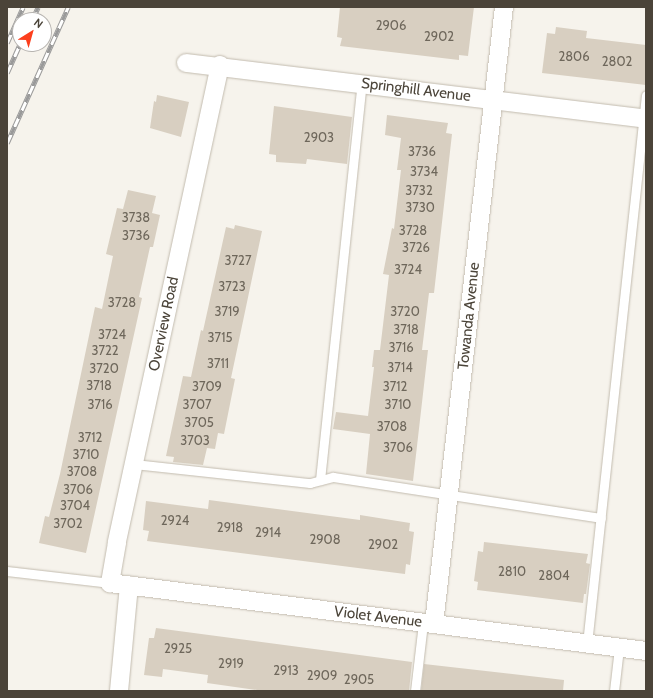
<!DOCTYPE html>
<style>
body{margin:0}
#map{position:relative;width:653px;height:698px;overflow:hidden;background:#f6f3ec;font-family:Cabin,sans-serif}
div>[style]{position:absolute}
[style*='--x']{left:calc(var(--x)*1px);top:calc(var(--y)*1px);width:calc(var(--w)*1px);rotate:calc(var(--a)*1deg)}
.building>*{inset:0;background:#d8cfc1}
.roads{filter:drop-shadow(0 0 1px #c2bbae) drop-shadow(0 0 1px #c2bbae)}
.service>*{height:9px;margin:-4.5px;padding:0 4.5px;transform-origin:4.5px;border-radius:4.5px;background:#fff}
.minor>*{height:18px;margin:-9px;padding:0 9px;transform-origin:9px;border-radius:9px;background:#fff}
.rail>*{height:4.5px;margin-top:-2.25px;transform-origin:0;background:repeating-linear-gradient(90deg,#fff 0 9px,#9a9a9a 0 18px);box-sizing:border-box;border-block:1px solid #9a9a9a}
span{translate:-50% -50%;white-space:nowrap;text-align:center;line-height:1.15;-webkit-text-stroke:3px #fff;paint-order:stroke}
.number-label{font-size:13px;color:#6e675b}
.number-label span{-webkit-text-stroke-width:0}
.street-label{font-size:15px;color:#4b4439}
.frame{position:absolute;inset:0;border:8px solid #4b4439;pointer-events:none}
.north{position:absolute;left:12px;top:12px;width:40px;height:40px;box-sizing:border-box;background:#fff;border:1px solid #b7b4b0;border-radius:50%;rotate:37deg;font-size:11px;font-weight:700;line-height:16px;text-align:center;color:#4b4439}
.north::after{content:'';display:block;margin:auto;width:14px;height:18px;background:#fc3f1d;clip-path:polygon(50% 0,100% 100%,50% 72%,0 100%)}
</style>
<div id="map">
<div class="building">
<div style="clip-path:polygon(340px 7px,474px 7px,468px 56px,459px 55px,459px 60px,340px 46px,342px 38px,337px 37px)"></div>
<div style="clip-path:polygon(556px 27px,587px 31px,586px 38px,646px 45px,646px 85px,542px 73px,547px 33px,555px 34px)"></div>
<div style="clip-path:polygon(157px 95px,189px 102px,181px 137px,150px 128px,154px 101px,156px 102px)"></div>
<div style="clip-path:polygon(274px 106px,352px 117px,347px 164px,307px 159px,306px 164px,276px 162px,276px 155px,269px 154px)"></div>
<div style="clip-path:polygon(387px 115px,448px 123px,446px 133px,452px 134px,434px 293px,429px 293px,422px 350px,428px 350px,413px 481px,366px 474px,370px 434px,333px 429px,336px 412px,368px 416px,374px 367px,372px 367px,374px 350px,380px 350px,389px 275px,383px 274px,392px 228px,394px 229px,401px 170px,397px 170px,401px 138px,385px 135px)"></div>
<div style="clip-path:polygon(128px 190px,156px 196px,152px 213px,160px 215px,153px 247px,150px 247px,139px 297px,142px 298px,86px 553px,39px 543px,45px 516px,49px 517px,60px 474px,95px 307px,102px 309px,113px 256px,106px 254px,117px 208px,123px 209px)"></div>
<div style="clip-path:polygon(235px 225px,262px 231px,231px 378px,235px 379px,224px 434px,218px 433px,215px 449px,207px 448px,203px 465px,173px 462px,174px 457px,166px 456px,183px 376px,191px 377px,201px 330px,203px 331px,226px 227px,234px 229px)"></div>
<div style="clip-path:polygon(209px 500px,360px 520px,360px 515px,410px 523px,409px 531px,414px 532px,410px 565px,406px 564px,405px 574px,147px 541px,149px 531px,143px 530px,146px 501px,208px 509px)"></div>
<div style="clip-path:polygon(484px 542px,588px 554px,586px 563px,590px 564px,586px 594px,584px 594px,583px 603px,477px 590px,478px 582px,474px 581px,478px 551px,483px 552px)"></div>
<div style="clip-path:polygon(156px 628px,412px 662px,409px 691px,264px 691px,207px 683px,208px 675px,163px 669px,162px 677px,144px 675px,149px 638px,154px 638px)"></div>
<div style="clip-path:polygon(424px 664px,564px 680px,563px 691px,421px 691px)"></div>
</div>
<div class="roads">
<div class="service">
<div style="--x:134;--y:464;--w:177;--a:6.2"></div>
<div style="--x:310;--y:483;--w:24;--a:-15"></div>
<div style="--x:333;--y:477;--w:271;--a:8.7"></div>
<div style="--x:320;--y:480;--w:399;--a:-84"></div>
<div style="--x:7;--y:571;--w:104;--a:6.6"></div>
<div style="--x:587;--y:644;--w:552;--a:-83.87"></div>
<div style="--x:415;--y:691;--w:68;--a:-83.3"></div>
<div style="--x:614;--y:691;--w:43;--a:-83.4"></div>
</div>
<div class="minor">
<div style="--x:186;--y:63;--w:463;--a:6.9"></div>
<div style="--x:220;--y:65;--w:489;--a:102.2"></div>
<div style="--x:117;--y:543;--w:41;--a:99.9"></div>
<div style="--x:110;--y:583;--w:540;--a:7.23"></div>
<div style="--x:434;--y:624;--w:621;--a:-83.53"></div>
<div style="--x:119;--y:691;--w:106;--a:-84.6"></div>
</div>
</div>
<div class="rail">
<div style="--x:32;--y:20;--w:14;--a:-65"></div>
<div style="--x:7;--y:43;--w:39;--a:-66"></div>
<div style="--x:7;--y:73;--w:32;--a:-66"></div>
<div style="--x:7;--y:143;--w:149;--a:-65.8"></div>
</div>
<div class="number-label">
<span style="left:391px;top:25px">2906</span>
<span style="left:439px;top:36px">2902</span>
<span style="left:574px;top:56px">2806</span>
<span style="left:617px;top:61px">2802</span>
<span style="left:319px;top:137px">2903</span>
<span style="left:422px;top:151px">3736</span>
<span style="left:424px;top:171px">3734</span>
<span style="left:419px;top:190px">3732</span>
<span style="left:420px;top:207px">3730</span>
<span style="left:136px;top:217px">3738</span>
<span style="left:413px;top:230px">3728</span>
<span style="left:136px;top:235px">3736</span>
<span style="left:416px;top:247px">3726</span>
<span style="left:238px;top:260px">3727</span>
<span style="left:408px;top:269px">3724</span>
<span style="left:232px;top:286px">3723</span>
<span style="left:122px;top:302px">3728</span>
<span style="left:227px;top:311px">3719</span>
<span style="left:405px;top:311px">3720</span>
<span style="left:406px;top:329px">3718</span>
<span style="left:112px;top:334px">3724</span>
<span style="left:220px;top:337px">3715</span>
<span style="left:401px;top:347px">3716</span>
<span style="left:105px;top:350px">3722</span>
<span style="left:218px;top:363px">3711</span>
<span style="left:400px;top:367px">3714</span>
<span style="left:104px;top:368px">3720</span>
<span style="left:99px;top:385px">3718</span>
<span style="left:207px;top:386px">3709</span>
<span style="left:395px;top:386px">3712</span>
<span style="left:100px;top:404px">3716</span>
<span style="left:197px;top:404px">3707</span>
<span style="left:398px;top:404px">3710</span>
<span style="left:199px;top:422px">3705</span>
<span style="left:392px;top:426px">3708</span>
<span style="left:90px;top:437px">3712</span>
<span style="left:195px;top:440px">3703</span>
<span style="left:398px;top:447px">3706</span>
<span style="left:86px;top:454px">3710</span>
<span style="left:82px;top:471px">3708</span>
<span style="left:78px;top:489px">3706</span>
<span style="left:75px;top:505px">3704</span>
<span style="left:175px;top:520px">2924</span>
<span style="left:68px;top:523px">3702</span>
<span style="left:230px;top:527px">2918</span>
<span style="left:268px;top:532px">2914</span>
<span style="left:325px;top:539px">2908</span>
<span style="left:383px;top:544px">2902</span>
<span style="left:512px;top:571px">2810</span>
<span style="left:554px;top:575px">2804</span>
<span style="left:178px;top:648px">2925</span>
<span style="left:231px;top:663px">2919</span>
<span style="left:286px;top:670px">2913</span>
<span style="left:322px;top:675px">2909</span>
<span style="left:359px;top:679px">2905</span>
</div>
<div class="street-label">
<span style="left:416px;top:90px;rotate:7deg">Springhill Avenue</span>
<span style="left:469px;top:316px;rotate:-84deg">Towanda Avenue</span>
<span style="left:164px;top:324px;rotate:-78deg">Overview Road</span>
<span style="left:378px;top:617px;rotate:7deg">Violet Avenue</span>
</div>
<div class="frame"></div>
<div class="north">N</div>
</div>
